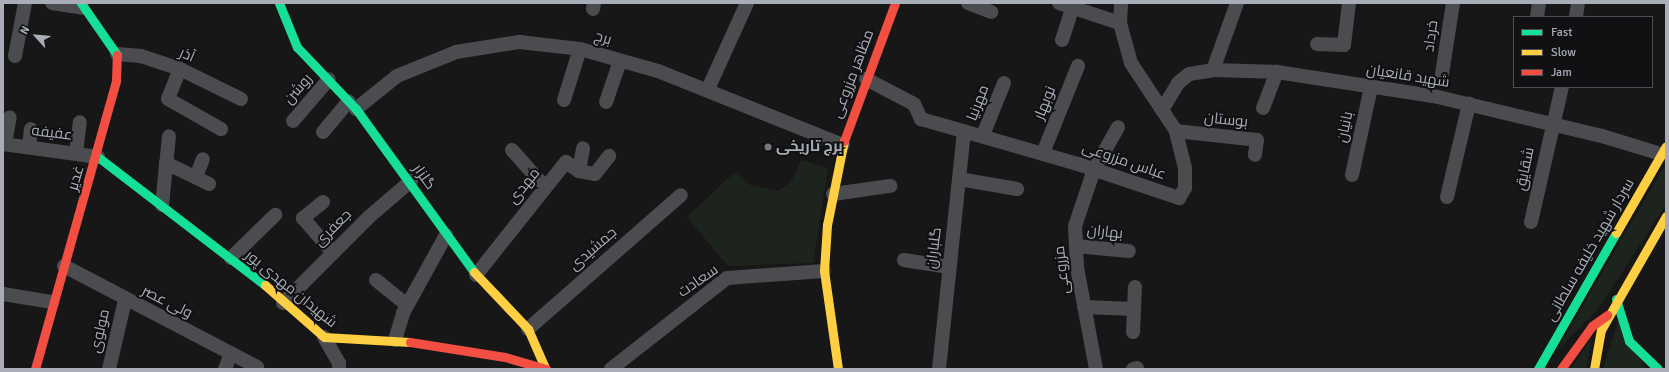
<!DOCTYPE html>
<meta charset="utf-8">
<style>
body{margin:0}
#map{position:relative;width:1669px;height:372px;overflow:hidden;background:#171717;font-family:Signika,Cairo,sans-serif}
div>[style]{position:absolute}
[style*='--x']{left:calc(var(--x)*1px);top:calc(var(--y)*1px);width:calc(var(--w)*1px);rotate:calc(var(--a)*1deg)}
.green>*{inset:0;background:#1d241e}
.street>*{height:14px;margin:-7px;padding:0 7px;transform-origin:7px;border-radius:7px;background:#4b4c50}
.fast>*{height:9px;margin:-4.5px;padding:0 4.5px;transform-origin:4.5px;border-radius:4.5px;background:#16e098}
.slow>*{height:9px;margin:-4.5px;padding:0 4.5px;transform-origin:4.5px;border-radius:4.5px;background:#ffcf43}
.jam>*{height:9px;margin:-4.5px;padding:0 4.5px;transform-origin:4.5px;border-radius:4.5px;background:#f24e42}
.dots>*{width:11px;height:11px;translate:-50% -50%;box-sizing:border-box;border:2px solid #111113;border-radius:50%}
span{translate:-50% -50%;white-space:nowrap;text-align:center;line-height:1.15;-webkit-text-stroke:4px #111113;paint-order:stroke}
.street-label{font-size:15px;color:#a8adb8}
.poi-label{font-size:15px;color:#a8adb8;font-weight:700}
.left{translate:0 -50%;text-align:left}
.frame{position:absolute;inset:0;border:4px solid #a8adb8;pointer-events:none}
.legend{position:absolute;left:1513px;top:16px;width:140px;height:72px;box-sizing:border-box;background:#111113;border:1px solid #4d4f55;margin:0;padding:5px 7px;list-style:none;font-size:12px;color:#a8adb8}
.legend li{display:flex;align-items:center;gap:8px;height:20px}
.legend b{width:20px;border:1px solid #4d4f55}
.north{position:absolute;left:16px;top:16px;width:40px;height:40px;-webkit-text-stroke:3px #111113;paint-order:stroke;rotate:297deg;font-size:11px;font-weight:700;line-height:16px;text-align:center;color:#a8adb8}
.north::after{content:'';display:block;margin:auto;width:14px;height:18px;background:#a8adb8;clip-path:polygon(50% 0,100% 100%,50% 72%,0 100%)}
</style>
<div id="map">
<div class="green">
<div style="clip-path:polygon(801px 160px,828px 168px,813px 263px,728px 266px,687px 217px,735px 172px,750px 185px,778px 191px,791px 182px)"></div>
<div style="clip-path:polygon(1666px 163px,1666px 205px,1598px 309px,1556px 352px)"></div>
<div style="clip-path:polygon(1618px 321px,1646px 369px,1603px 369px)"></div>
<div style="clip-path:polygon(1592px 337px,1586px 369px,1571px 369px)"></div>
</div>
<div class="street">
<div style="--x:52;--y:3;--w:30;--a:9"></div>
<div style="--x:968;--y:3;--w:25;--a:21"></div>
<div style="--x:1059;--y:3;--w:64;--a:18.2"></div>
<div style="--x:593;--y:9;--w:6;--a:-81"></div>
<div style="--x:1537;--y:17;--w:14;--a:-82"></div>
<div style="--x:1576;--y:17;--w:14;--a:-82"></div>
<div style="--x:1062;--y:40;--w:35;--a:-72"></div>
<div style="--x:1317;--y:44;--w:27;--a:2"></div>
<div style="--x:1344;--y:45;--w:42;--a:-83.2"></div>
<div style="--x:117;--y:54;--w:24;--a:5"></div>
<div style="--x:141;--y:56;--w:41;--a:18.4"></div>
<div style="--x:180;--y:69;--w:68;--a:26.2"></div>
<div style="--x:15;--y:56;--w:54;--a:-79.3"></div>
<div style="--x:180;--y:69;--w:32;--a:112"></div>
<div style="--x:168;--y:99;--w:61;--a:29.5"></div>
<div style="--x:1213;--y:70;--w:71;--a:-70.3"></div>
<div style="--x:1442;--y:74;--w:72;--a:-81.2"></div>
<div style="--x:866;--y:79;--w:54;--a:27.5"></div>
<div style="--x:914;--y:104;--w:17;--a:65"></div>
<div style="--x:921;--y:119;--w:163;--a:16"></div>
<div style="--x:1078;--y:164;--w:107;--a:18.6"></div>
<div style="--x:1179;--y:198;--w:12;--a:-59"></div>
<div style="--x:1185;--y:188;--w:20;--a:-90"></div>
<div style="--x:1185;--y:168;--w:38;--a:-104"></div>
<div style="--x:1176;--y:131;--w:82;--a:-123.5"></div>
<div style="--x:1131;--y:63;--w:41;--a:-105.4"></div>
<div style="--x:1120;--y:23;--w:20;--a:-87"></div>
<div style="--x:708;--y:89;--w:94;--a:-65.6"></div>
<div style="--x:564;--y:100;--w:53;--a:-72.6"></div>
<div style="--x:606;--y:102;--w:43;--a:-71.1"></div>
<div style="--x:1263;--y:108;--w:39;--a:-69"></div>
<div style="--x:356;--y:109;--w:53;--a:-38.8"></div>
<div style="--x:397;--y:76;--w:64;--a:-22.1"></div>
<div style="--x:456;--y:52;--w:64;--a:-9"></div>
<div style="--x:519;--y:42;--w:61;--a:6.5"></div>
<div style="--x:580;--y:49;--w:81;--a:15.8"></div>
<div style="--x:658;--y:71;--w:199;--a:21.8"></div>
<div style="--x:1162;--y:110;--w:31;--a:-59"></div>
<div style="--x:1178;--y:83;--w:14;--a:-39"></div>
<div style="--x:1189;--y:74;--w:24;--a:-9"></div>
<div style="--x:1213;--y:70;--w:64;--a:1.8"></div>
<div style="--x:1277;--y:72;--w:163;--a:8.8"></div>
<div style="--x:1438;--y:97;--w:169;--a:13.4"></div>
<div style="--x:1602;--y:136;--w:62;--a:17"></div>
<div style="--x:293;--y:121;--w:55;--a:-49.4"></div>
<div style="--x:1176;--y:131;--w:81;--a:6.3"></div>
<div style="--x:1257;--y:140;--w:15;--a:98"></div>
<div style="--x:323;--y:132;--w:40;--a:-50"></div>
<div style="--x:983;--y:135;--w:56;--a:-68"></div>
<div style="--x:3;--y:144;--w:96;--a:7.8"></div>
<div style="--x:5;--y:144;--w:27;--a:-80"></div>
<div style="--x:29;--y:147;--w:18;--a:-84"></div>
<div style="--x:512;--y:150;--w:48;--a:48.4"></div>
<div style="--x:76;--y:153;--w:31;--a:-83"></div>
<div style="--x:1043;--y:153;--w:94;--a:-68.1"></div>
<div style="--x:166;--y:163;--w:48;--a:26"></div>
<div style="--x:579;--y:171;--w:23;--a:-80"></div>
<div style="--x:1352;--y:175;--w:90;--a:-77.8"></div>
<div style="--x:196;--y:177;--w:19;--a:-69"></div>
<div style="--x:959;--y:179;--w:59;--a:9.8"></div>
<div style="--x:833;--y:194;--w:58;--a:-8"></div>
<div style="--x:1447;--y:197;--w:96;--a:-76.7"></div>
<div style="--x:323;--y:202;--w:26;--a:141"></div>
<div style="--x:303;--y:218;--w:46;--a:49.4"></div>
<div style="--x:162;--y:205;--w:69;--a:-84.2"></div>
<div style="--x:1531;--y:222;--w:139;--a:-77.1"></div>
<div style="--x:1076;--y:246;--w:53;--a:5.4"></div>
<div style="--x:231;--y:258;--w:62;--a:-44.3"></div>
<div style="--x:904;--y:260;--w:46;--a:8.8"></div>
<div style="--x:64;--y:266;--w:218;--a:27.6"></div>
<div style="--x:476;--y:275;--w:144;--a:-51.5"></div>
<div style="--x:566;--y:162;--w:16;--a:35"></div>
<div style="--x:579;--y:171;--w:16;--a:11"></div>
<div style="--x:595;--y:174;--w:23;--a:-52"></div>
<div style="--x:376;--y:280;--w:40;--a:39"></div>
<div style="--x:3;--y:294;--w:50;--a:9.3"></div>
<div style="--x:283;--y:303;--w:123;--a:-45"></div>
<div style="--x:370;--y:216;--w:54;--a:-40.5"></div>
<div style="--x:1084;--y:307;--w:50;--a:2.3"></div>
<div style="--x:528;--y:329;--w:203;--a:-41.2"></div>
<div style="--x:1133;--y:332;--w:45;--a:-87.5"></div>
<div style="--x:324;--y:337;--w:30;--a:60"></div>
<div style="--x:339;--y:363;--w:6;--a:90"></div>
<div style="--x:395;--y:340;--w:28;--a:-73"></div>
<div style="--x:403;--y:313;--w:89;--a:-61.1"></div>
<div style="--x:109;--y:369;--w:71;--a:-76.9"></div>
<div style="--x:225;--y:369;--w:17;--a:-69"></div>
<div style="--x:611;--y:369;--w:147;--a:-38.1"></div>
<div style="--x:727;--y:278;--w:97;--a:-4.1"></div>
<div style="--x:939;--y:369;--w:239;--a:-84"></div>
<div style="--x:1096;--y:369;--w:104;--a:-100.6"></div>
<div style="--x:1077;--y:267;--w:41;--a:-92.8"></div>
<div style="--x:1075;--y:226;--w:59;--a:-71.3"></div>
<div style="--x:1094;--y:170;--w:49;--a:-60.8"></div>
<div style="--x:1133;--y:369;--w:4;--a:-14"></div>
</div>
<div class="fast">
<div style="--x:81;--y:3;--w:63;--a:55.3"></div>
<div style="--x:279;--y:3;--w:48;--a:67.8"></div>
<div style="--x:297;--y:47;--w:86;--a:46.4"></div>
<div style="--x:356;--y:109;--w:201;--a:54.1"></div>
<div style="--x:98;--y:157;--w:210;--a:37.5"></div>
<div style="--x:1616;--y:299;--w:44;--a:72.8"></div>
<div style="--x:1629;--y:341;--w:40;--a:44"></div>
<div style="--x:1538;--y:369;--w:157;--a:-60.2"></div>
</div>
<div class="slow">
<div style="--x:1616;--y:233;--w:100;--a:-60.1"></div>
<div style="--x:474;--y:272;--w:79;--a:46.5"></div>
<div style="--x:528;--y:329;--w:43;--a:66.4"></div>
<div style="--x:265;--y:285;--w:79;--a:41.4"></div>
<div style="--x:324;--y:337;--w:86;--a:3.3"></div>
<div style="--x:838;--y:369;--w:99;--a:-98.1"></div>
<div style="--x:824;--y:271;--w:46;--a:-86.3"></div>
<div style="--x:827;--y:225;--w:86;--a:-78.6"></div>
<div style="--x:1594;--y:369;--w:40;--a:-80"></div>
<div style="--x:1601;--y:330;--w:131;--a:-60.3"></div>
</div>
<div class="jam">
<div style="--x:844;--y:141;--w:147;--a:-69.7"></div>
<div style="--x:410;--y:342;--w:96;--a:9"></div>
<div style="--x:505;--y:357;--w:43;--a:16.3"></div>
<div style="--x:35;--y:369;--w:300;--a:-74.3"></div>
<div style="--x:116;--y:80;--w:25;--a:-88"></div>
<div style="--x:1561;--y:369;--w:53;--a:-54.2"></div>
<div style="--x:1592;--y:326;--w:19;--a:-36"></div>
</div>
<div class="dots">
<div style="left:768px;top:147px;background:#757880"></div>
</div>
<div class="street-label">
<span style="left:1431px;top:36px;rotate:-82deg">خرداد</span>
<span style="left:603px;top:38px;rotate:16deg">برج</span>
<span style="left:187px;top:55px;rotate:23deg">آذر</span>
<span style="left:853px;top:74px;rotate:-69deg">مظاهر مزروعی</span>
<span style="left:1408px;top:76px;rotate:9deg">شهید قانعیان</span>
<span style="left:298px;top:89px;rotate:-49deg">روشن</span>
<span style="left:978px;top:103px;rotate:-69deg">مهرنیا</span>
<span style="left:1045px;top:103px;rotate:-68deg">نوبهار</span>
<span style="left:1226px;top:120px;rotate:6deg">بوستان</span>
<span style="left:1345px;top:127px;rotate:-78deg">بانیان</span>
<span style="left:52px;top:133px;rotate:7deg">عفیفه</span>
<span style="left:1124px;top:161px;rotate:19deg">عباس مزروعی</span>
<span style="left:1525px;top:169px;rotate:-78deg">شقایق</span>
<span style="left:424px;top:177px;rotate:55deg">گلزار</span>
<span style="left:76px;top:178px;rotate:-73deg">غدیر</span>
<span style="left:524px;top:186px;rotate:-51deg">مهدی</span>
<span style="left:333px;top:228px;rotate:-45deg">جعفری</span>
<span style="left:1105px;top:232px;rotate:6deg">بهاران</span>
<span style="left:934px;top:248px;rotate:-83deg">گلباران</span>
<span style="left:593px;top:249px;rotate:-41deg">جمشیدی</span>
<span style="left:1590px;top:250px;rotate:-60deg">سردار شهید خلیفه سلطانی</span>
<span style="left:1062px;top:270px;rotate:-96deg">مزروعی</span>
<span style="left:698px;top:281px;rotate:-35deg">سعادت</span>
<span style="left:291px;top:289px;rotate:39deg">شهیدان مهدی پور</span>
<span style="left:167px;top:302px;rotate:27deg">ولی عصر</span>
<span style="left:100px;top:331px;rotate:-77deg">مولوی</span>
</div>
<div class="poi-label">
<span class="left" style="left:776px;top:147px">برج تاریخی</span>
</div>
<div class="frame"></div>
<ul class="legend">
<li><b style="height:5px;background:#16e098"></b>Fast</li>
<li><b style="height:5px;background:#ffcf43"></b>Slow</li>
<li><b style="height:5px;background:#f24e42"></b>Jam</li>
</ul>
<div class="north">N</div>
</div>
